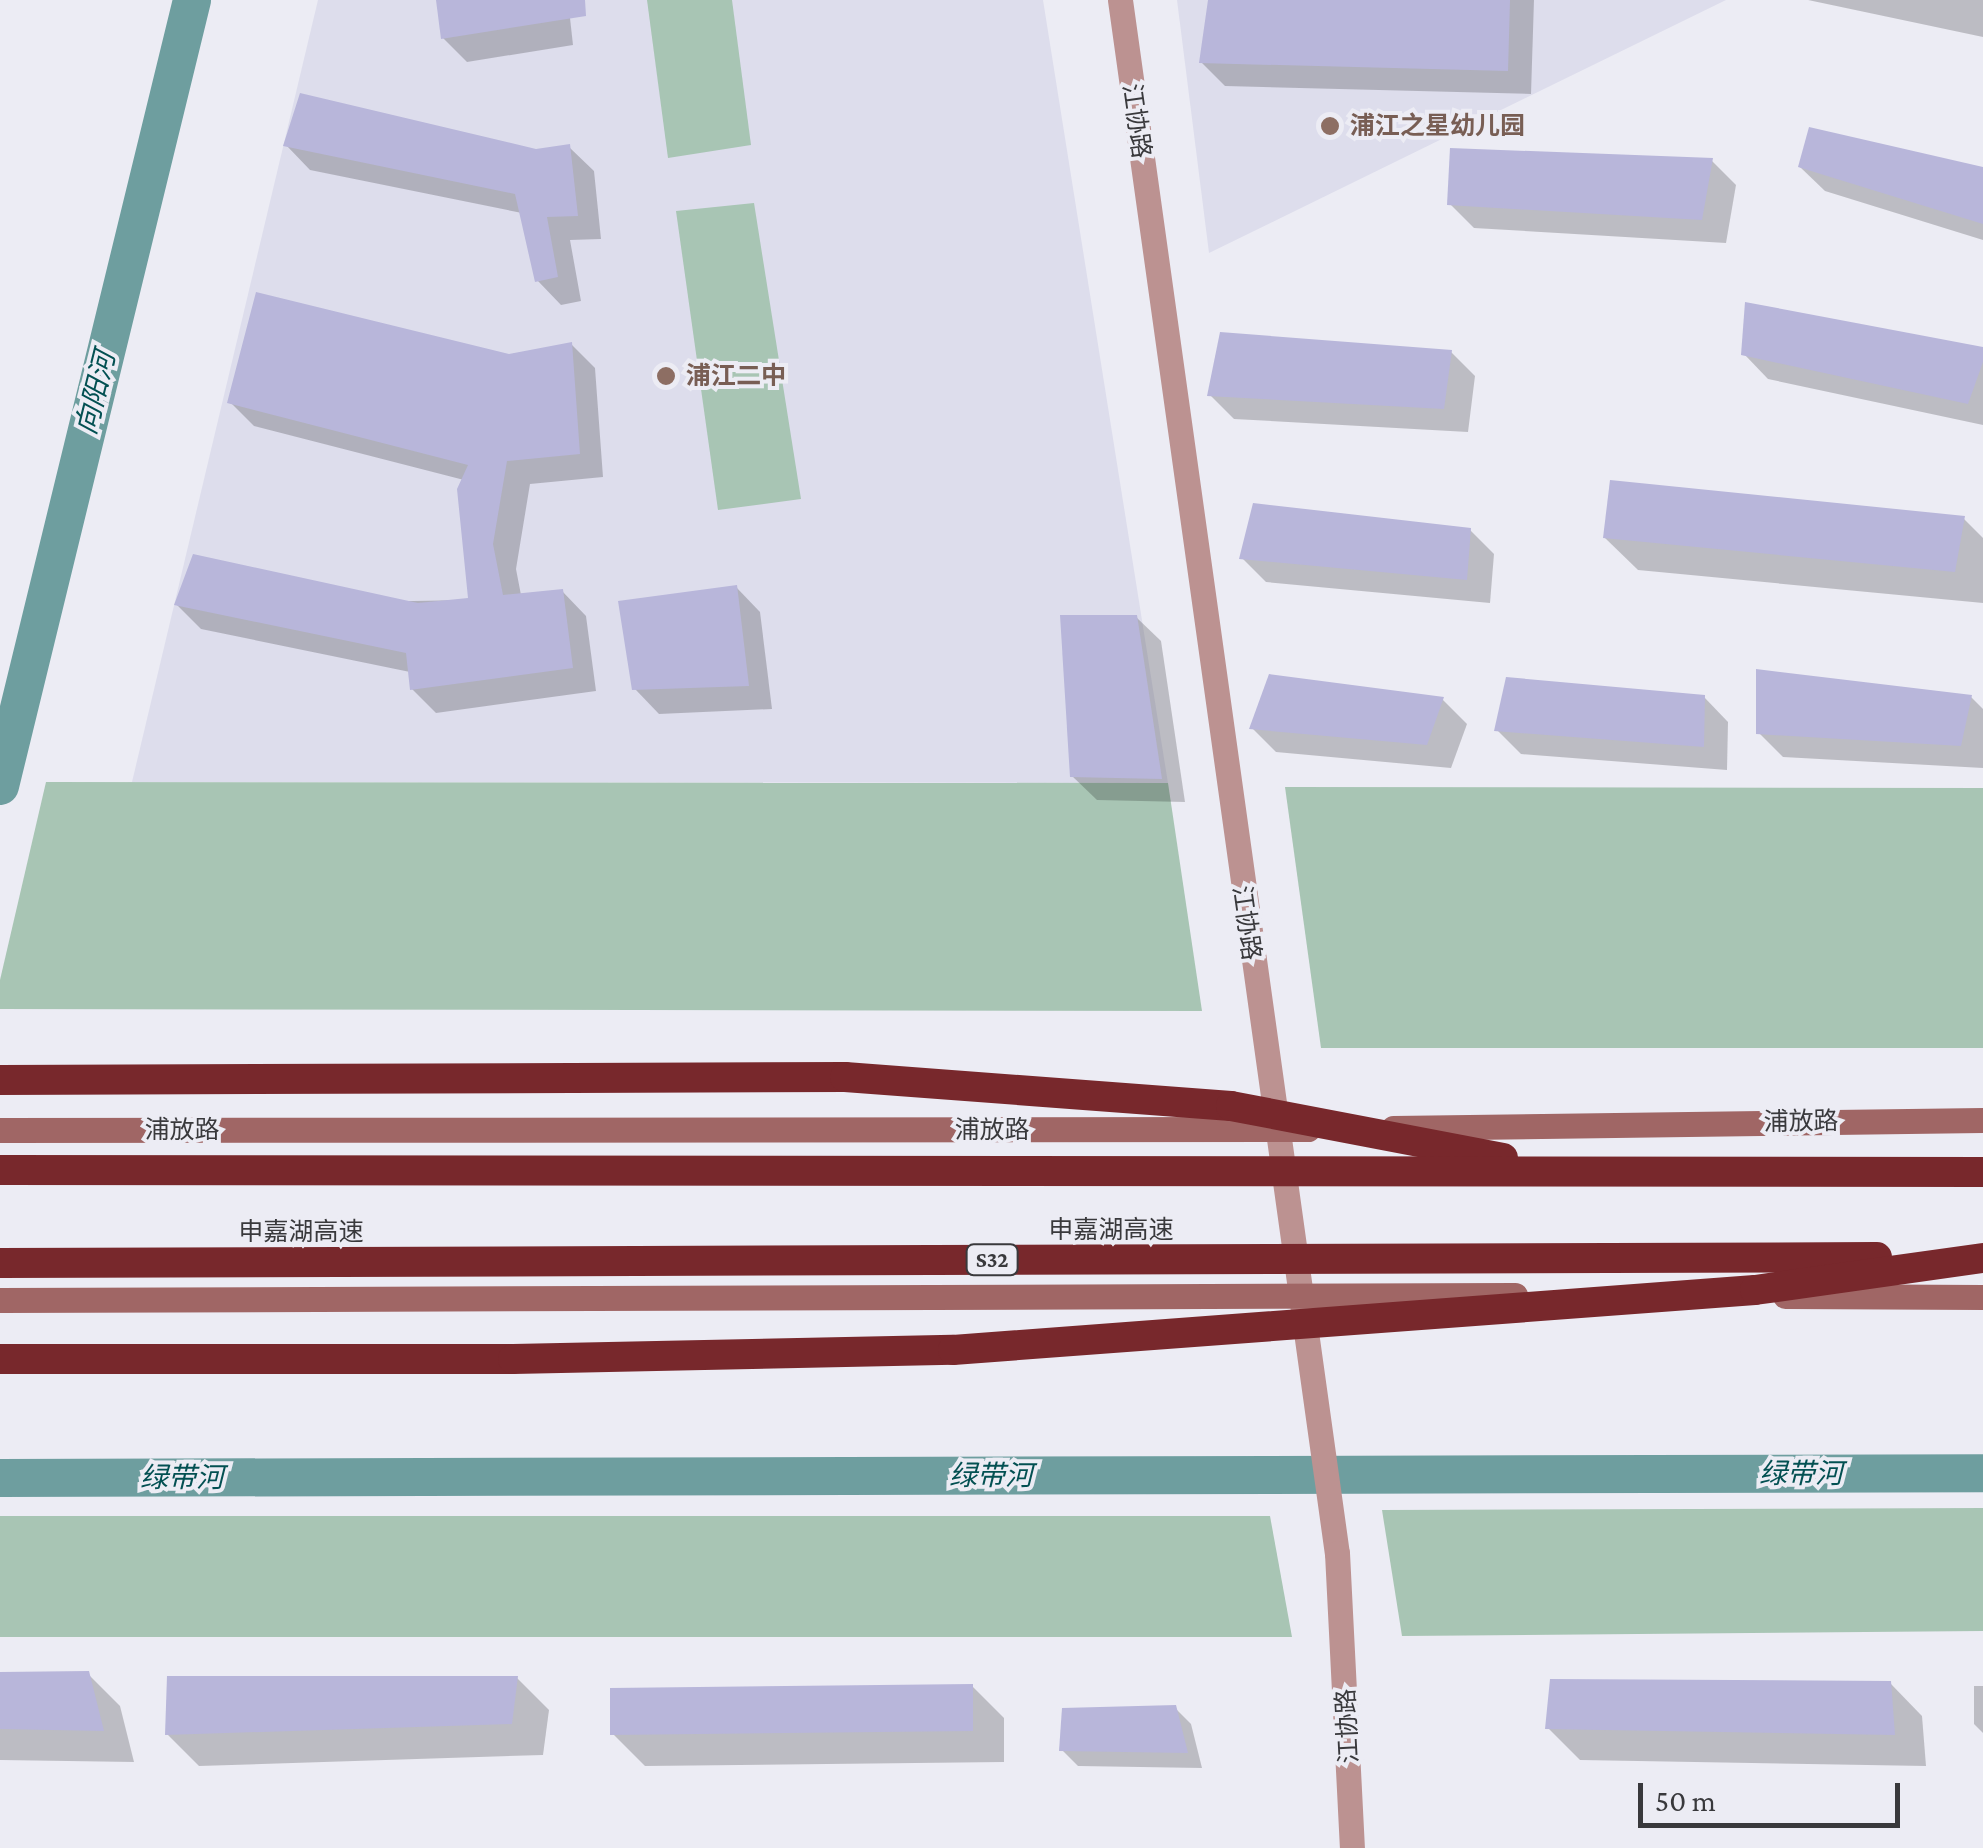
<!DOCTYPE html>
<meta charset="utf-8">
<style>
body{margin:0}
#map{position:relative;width:1983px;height:1848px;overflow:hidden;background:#ececf4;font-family:"Crimson Pro","Noto Sans SC",serif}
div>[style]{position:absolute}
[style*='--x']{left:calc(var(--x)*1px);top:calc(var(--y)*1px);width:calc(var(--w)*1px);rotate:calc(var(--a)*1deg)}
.built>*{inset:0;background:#ddddec}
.green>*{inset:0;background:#a8c5b4}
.shadow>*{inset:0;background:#0003}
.canal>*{height:38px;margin:-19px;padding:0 19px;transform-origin:19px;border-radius:19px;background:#6e9e9f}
.building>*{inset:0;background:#b8b6da}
.street>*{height:25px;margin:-12.5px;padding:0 12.5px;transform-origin:12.5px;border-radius:12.5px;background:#bc9291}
.secondary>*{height:25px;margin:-12.5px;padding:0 12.5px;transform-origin:12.5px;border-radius:12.5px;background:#a06665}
.highway-bridge>*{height:30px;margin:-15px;padding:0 15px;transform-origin:15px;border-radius:15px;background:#78282c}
.dots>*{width:28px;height:28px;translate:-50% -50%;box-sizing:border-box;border:5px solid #ececf4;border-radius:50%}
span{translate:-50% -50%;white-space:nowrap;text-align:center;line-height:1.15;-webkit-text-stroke:8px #ececf4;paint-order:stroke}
.shield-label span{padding:2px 8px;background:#ececf4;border:2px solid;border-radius:8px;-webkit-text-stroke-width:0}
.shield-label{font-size:22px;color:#39393c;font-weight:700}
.street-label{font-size:25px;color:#39393c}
.education-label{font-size:25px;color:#785e54;font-weight:700}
.left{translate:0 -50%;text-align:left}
.water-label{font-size:28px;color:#035052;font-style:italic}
.scale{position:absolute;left:1638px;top:1783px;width:262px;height:45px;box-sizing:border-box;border:5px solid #39393c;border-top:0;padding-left:12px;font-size:30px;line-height:35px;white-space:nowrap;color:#39393c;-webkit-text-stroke:8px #ececf4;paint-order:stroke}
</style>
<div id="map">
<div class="built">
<div style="clip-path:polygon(318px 0,1043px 0,1168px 783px,132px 782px)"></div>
<div style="clip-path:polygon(1177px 0,1726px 0,1209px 253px)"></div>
</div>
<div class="green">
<div style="clip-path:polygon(647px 0,732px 0,751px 145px,668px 158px)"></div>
<div style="clip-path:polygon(754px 203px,801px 499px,718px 510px,676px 211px)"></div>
<div style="clip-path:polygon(46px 782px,1168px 783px,1202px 1011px,0 1009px,0 980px)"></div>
<div style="clip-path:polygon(1285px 787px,1983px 788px,1983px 1048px,1321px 1048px)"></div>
<div style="clip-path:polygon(1983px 1508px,1983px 1631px,1402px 1636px,1382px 1510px)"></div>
<div style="clip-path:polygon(0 1516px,1270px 1516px,1292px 1637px,0 1637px)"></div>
</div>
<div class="shadow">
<div style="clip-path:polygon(438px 0,568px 0,573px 45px,467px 62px,443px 38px)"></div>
<div style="clip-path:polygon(1211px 0,1534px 0,1531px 94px,1225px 86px,1201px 62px)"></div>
<div style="clip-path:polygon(1983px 0,1983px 37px,1808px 0)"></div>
<div style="clip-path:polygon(286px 145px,536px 152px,569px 147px,594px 171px,601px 239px,570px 240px,581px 301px,561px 305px,537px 280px,522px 213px,310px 170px)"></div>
<div style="clip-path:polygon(1712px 161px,1736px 185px,1726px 243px,1474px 228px,1450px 204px)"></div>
<div style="clip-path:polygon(1800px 167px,1983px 170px,1983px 240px,1825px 191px)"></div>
<div style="clip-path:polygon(571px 344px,595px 368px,603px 477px,530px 484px,516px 569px,521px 595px,562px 591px,586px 616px,596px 691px,436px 713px,412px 689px,410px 672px,201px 629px,177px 605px,471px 600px,464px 480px,254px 426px,230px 402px)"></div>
<div style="clip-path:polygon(1983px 349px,1983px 425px,1768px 379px,1744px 354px)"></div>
<div style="clip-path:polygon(1451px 352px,1475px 376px,1468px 432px,1234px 419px,1210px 395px)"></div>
<div style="clip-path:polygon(1964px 519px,1983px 538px,1983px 603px,1638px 570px,1605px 538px)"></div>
<div style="clip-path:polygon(1470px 530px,1494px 554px,1490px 603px,1266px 582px,1242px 558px)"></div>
<div style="clip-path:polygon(736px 587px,760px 612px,772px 709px,659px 714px,635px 689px)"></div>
<div style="clip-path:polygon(1136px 617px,1161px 641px,1185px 802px,1097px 800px,1072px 776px)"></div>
<div style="clip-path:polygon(1270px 677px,1443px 700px,1467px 724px,1451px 768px,1276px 752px,1252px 728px)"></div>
<div style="clip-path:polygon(1704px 697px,1728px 722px,1727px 770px,1521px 754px,1497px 730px)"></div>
<div style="clip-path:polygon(1971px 697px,1983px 709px,1983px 768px,1783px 757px,1759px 733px)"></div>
<div style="clip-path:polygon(88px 1674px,120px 1706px,134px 1762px,0 1760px,0 1675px)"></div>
<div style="clip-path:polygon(517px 1678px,549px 1710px,543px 1755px,199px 1766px,167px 1734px)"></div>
<div style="clip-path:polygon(1890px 1683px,1922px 1716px,1926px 1766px,1580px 1760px,1548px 1728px)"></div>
<div style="clip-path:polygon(972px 1686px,1004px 1718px,1004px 1762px,645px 1766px,613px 1734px)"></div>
<div style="clip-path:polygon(1974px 1686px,1983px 1686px,1983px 1733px,1974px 1724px)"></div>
<div style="clip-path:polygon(1175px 1708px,1191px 1724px,1202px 1768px,1078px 1766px,1062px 1750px)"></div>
</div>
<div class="canal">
<div style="--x:0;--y:786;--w:809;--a:-76.27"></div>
<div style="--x:0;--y:1478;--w:1983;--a:-0.14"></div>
</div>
<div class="building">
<div style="clip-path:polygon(436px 0,585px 0,586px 16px,441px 39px)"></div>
<div style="clip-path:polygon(1208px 0,1510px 0,1508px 71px,1199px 63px)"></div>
<div style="clip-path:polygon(300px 93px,536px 149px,570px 144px,578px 216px,547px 217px,558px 277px,535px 282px,515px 194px,283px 146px)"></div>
<div style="clip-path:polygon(1809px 127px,1983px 167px,1983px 224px,1798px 167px)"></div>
<div style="clip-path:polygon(1450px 148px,1713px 158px,1702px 220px,1447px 205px)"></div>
<div style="clip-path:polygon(256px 292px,509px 354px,572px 342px,580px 454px,507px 461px,493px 544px,503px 595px,563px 589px,573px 668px,410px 690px,406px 653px,174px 605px,193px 554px,418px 603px,468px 598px,457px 489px,468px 465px,227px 403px)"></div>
<div style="clip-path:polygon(1745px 302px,1983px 347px,1983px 362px,1968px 404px,1741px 355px)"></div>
<div style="clip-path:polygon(1220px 332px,1452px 350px,1444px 409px,1207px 396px)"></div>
<div style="clip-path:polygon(1610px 480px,1965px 516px,1955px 572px,1603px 538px)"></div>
<div style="clip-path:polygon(1253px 503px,1471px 528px,1467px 580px,1239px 559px)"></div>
<div style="clip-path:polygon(737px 585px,749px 686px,632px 690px,618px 601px)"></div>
<div style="clip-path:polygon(1060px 615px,1137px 615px,1162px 779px,1070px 777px)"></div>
<div style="clip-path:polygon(1756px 669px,1972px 695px,1961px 746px,1756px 734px)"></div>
<div style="clip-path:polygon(1269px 674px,1444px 697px,1427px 745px,1249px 729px)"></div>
<div style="clip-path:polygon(1506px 677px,1705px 695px,1704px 747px,1494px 731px)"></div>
<div style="clip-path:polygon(89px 1671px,104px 1731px,0 1729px,0 1672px)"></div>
<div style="clip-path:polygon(167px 1676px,518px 1676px,512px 1724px,165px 1735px)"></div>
<div style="clip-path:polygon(1550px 1679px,1891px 1681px,1895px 1735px,1545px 1729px)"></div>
<div style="clip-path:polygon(973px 1684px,973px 1731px,610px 1735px,610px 1688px)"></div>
<div style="clip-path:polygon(1176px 1705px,1188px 1753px,1059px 1751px,1062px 1708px)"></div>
</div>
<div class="street">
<div style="--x:1120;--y:0;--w:1568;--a:82.05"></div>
<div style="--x:1337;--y:1553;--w:295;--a:87.1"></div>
</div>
<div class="secondary">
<div style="--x:1393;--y:1128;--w:590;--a:-0.78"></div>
<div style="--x:0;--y:1130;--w:1308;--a:-0.04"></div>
<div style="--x:1785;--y:1296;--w:198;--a:0.3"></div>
<div style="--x:0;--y:1300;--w:1515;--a:-0.19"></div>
</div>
<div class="highway-bridge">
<div style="--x:0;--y:1080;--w:845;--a:-0.2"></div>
<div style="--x:845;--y:1077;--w:387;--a:4.3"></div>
<div style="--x:1231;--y:1106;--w:277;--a:10.8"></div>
<div style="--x:0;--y:1170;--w:1983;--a:0.06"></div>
<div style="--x:0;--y:1263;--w:1877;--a:-0.18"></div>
<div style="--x:0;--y:1359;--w:513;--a:0"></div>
<div style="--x:513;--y:1359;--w:440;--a:-1.2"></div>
<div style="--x:953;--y:1350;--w:804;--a:-4.28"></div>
<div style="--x:1755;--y:1290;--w:230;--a:-8"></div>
</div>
<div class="dots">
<div style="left:1330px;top:126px;background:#8d6e63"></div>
<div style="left:666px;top:376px;background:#8d6e63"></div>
</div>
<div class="shield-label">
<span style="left:992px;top:1260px">S32</span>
</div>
<div class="street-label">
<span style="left:1136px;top:121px;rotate:82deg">江协路</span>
<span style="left:1246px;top:923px;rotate:82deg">江协路</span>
<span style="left:1801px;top:1122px;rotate:-1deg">浦放路</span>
<span style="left:182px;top:1130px">浦放路</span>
<span style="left:992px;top:1130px">浦放路</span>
<span style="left:1111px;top:1230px">申嘉湖高速</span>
<span style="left:301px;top:1232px">申嘉湖高速</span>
<span style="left:1348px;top:1726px;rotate:-93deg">江协路</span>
</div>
<div class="education-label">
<span class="left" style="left:1350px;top:126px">浦江之星幼儿园</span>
<span class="left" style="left:686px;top:376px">浦江二中</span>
</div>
<div class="water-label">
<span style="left:96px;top:393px;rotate:-76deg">向阳河</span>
<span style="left:1801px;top:1474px">绿带河</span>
<span style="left:991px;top:1476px">绿带河</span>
<span style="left:182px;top:1478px">绿带河</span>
</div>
<div class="scale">50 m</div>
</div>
